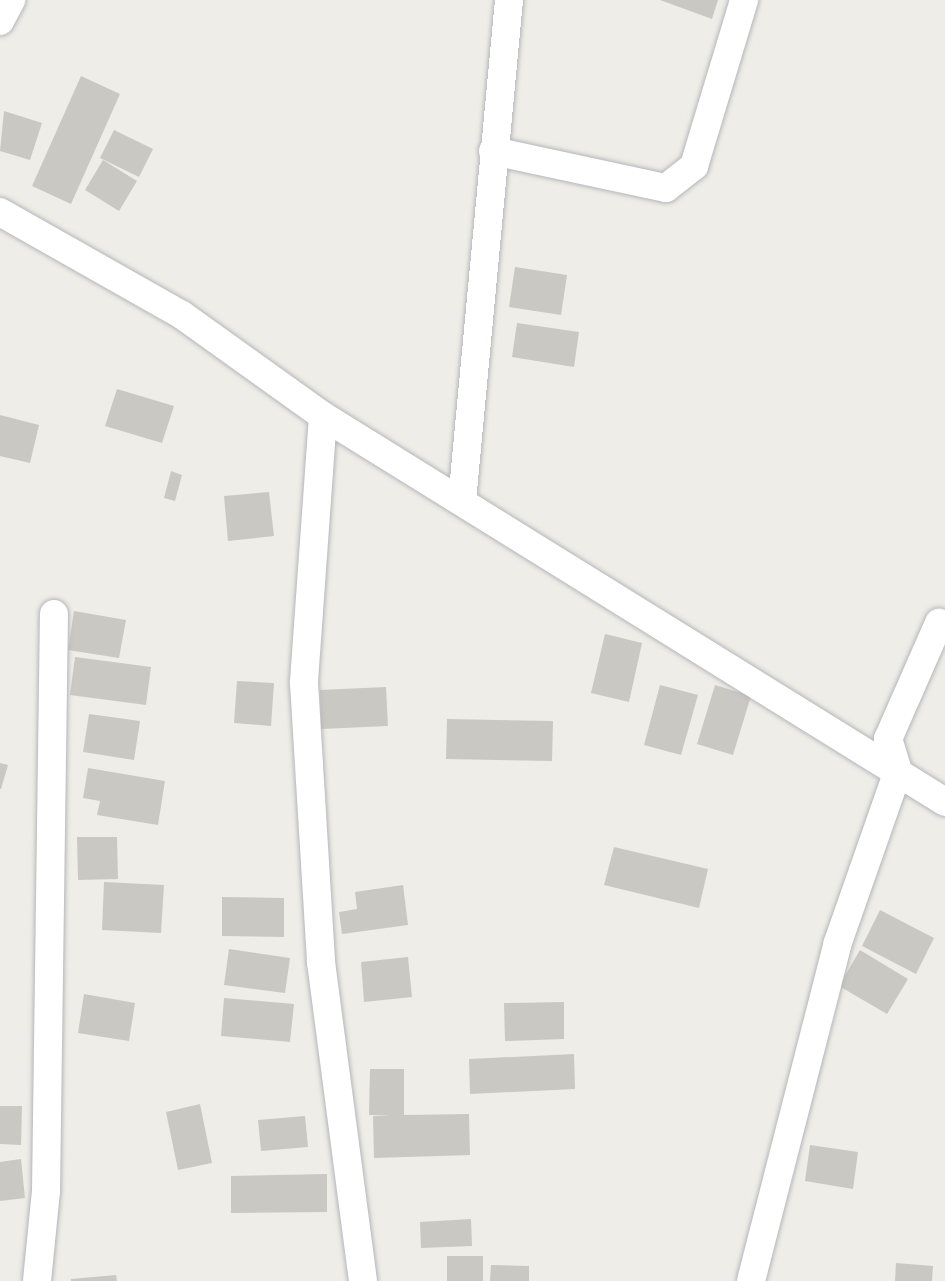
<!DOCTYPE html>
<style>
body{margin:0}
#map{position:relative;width:945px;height:1281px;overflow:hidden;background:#eeede7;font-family:"DejaVu Sans",sans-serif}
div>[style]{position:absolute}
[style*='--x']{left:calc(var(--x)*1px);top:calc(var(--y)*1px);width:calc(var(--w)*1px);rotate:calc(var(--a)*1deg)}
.building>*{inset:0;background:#cac8c3}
.roads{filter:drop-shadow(0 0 2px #b4b6ba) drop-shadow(0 0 2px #b4b6ba)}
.minor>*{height:28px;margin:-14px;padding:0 14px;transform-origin:14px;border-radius:14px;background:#fff}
span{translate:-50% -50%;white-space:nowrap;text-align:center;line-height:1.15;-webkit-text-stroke:7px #fff;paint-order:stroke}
</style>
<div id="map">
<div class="building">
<div style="clip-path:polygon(660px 0,718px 0,712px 19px)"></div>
<div style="clip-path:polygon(81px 76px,120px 94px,71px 204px,32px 186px)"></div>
<div style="clip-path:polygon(4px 111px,42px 123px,30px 160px,0 151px)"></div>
<div style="clip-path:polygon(114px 130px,153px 149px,139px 177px,100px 158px)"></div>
<div style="clip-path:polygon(103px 160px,137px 181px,119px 211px,85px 190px)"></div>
<div style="clip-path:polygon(515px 267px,567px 275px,561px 315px,509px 307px)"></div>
<div style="clip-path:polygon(517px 323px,579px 332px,574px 367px,512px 357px)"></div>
<div style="clip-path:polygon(117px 389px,174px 406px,162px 443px,105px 426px)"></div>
<div style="clip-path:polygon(0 415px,39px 425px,30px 463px,0 456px)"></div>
<div style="clip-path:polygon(171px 471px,182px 475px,175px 501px,164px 498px)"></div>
<div style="clip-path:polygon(269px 492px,274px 536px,228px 541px,224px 496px)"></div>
<div style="clip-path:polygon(74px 611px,126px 620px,119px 658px,68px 650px)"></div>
<div style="clip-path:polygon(605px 634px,642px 643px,629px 702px,591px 693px)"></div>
<div style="clip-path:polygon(75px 657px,151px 667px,146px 705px,70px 695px)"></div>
<div style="clip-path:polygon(237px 681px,274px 683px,271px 726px,234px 723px)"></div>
<div style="clip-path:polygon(660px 685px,698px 695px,681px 755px,644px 745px)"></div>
<div style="clip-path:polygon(715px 685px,751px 696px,733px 755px,697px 744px)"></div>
<div style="clip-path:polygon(386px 687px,388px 726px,321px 729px,320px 690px)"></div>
<div style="clip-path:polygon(89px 714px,140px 721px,134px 760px,83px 752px)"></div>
<div style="clip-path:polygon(447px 719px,553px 721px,552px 761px,446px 759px)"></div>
<div style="clip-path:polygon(0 763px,8px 765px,1px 789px,0 789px)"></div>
<div style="clip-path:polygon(88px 768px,165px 781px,158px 825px,97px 815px,100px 801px,83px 798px)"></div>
<div style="clip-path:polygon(77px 837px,117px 837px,118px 879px,78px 880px)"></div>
<div style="clip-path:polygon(614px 847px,708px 869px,699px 908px,604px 885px)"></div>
<div style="clip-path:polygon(104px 882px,164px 885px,161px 933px,102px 930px)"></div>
<div style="clip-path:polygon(403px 885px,408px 925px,342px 934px,339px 912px,357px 909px,355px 892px)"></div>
<div style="clip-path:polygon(222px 897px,284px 898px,284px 937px,222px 936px)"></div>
<div style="clip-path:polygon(880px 910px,934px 938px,916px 974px,862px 946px)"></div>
<div style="clip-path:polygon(229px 949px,290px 958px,285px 993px,224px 985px)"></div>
<div style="clip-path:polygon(860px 950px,908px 979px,887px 1014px,839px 986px)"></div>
<div style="clip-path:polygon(408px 957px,412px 997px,364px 1002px,361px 962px)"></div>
<div style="clip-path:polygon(84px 994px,135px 1003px,129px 1041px,78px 1033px)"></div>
<div style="clip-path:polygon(224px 998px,294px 1004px,290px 1042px,221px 1036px)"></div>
<div style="clip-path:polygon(564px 1002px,564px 1039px,505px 1041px,504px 1003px)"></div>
<div style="clip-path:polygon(574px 1054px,575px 1089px,470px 1094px,469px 1059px)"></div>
<div style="clip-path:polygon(370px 1069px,404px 1069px,404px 1115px,469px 1114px,470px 1155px,374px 1158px,373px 1116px,391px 1115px,369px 1115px)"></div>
<div style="clip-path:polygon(200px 1104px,212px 1163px,178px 1170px,166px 1112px)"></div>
<div style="clip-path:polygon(0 1106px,22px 1106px,21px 1145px,0 1144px)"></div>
<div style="clip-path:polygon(305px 1116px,308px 1147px,261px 1151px,258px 1120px)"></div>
<div style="clip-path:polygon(810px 1145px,858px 1152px,853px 1189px,805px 1181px)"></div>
<div style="clip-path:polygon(21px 1159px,25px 1198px,0 1201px,0 1162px)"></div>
<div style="clip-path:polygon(327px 1174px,327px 1212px,231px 1213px,231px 1176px)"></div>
<div style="clip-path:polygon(471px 1219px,472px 1246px,421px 1248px,420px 1222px)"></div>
<div style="clip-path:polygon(447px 1256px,483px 1256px,483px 1281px,447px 1281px)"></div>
<div style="clip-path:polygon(896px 1263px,933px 1266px,932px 1281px,895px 1281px)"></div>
<div style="clip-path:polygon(491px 1265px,529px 1266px,529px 1281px,490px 1281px)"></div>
<div style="clip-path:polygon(116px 1275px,117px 1281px,71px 1281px,71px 1279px)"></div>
</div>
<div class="roads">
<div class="minor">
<div style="--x:0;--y:21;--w:24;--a:-62"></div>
<div style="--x:493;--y:151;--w:177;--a:12.1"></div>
<div style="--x:666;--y:188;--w:36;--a:-38"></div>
<div style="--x:694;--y:166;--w:173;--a:-73.2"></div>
<div style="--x:0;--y:212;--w:209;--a:29.5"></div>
<div style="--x:182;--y:315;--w:173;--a:35.6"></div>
<div style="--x:323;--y:416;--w:732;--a:31.82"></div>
<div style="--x:323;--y:416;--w:268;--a:94.1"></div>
<div style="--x:304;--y:683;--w:280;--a:86.5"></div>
<div style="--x:321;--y:962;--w:322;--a:82.5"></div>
<div style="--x:462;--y:501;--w:503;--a:-84.64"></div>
<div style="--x:37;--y:1281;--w:90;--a:-84.3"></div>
<div style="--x:46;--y:1191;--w:577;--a:-89.21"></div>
<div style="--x:751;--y:1281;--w:347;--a:-75.6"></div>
<div style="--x:837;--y:945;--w:184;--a:-70.7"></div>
<div style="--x:898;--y:771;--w:34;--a:-107"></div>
<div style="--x:888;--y:739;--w:127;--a:-66.3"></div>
</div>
</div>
</div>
